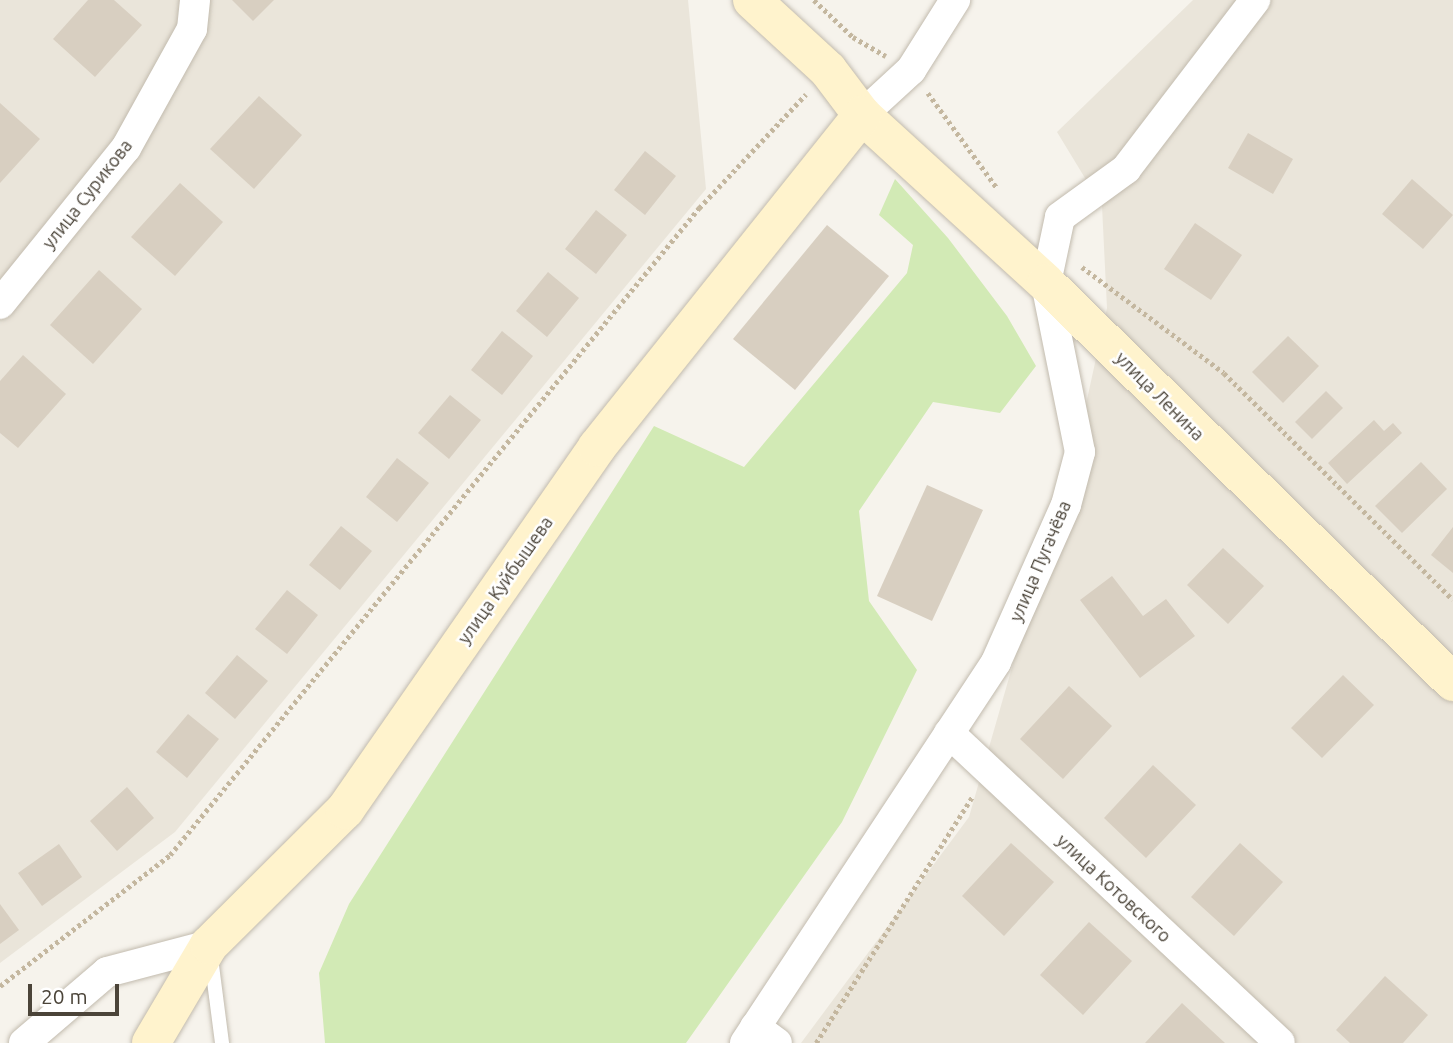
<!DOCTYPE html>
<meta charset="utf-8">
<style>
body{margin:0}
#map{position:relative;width:1453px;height:1043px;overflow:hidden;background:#f6f3ec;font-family:Ubuntu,sans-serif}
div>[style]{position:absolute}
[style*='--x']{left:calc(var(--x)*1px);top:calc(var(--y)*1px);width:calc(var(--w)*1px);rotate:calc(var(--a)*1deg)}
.residential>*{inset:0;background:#eae5da}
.green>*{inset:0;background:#d2eab5}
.building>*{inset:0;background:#d8cfc1}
.path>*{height:4.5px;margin-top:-2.25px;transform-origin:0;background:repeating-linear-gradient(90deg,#c4b79f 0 3.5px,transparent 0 7px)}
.roads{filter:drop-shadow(0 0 2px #c2bbae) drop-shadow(0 0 2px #c2bbae)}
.lane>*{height:14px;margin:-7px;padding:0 7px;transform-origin:7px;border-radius:7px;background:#fff}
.street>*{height:30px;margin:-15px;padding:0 15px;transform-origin:15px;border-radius:15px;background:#fff}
.secondary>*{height:38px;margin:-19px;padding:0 19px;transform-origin:19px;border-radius:19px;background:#fff3cd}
span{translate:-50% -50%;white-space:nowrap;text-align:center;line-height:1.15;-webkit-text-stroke:5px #fff;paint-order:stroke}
.street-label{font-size:18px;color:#4b4439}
.scale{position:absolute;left:28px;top:984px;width:91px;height:32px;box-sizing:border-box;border:4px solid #4b4439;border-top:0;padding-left:9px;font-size:21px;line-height:24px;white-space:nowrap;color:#4b4439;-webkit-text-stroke:5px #fff;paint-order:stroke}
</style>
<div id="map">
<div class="residential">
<div style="clip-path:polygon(0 0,688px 0,706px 189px,175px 832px,0 963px)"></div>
<div style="clip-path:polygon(1193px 0,1453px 0,1453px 1043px,801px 1043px,969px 817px,1081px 427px,1107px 308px,1102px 206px,1057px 132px)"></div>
</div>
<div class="green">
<div style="clip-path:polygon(895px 179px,948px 238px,1007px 316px,1036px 366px,1000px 413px,933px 402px,859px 511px,869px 601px,917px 670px,842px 822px,686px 1043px,325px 1043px,319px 973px,349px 904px,654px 426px,744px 467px,907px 273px,913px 245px,879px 215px)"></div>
</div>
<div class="building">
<div style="clip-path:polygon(88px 0,114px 0,142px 25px,95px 77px,53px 39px)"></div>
<div style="clip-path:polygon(232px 0,274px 0,253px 21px)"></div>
<div style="clip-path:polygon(259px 96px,302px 135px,254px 189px,210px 149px)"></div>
<div style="clip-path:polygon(0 103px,40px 139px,0 183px)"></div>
<div style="clip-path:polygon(1248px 133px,1293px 159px,1273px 194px,1228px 168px)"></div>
<div style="clip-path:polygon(645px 151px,676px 176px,645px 215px,614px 190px)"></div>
<div style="clip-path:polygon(1412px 179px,1453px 215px,1423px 249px,1382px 214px)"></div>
<div style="clip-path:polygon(180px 183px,223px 222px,175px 276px,131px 237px)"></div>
<div style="clip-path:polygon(596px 210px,627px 235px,596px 274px,565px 249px)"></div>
<div style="clip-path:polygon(1195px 223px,1242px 255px,1211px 300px,1164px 269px)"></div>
<div style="clip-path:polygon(827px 225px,889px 276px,795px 390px,733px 339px)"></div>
<div style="clip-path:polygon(99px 270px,142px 309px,93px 364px,50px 325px)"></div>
<div style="clip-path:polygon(548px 272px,579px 298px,547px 337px,516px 311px)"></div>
<div style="clip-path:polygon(502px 331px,533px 356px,502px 395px,471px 370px)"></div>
<div style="clip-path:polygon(1288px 336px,1319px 366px,1283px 403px,1252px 372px)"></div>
<div style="clip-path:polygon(23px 355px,66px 394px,18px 448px,0 433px,0 381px)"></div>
<div style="clip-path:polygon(1326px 391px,1343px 408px,1312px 439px,1295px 422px)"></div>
<div style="clip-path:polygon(450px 395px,481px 420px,449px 459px,418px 433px)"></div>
<div style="clip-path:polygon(1374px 420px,1384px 431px,1393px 423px,1402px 433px,1347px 484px,1328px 463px)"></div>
<div style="clip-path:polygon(397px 458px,429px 483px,397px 522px,366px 497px)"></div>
<div style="clip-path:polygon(1421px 462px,1447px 489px,1402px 533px,1375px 506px)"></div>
<div style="clip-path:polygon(927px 485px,983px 510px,932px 621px,877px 596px)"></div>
<div style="clip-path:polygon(341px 526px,372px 551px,340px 590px,309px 565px)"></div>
<div style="clip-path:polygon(1453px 527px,1453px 573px,1431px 555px)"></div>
<div style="clip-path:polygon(1223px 548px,1264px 586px,1228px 624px,1187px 585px)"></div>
<div style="clip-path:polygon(1112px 576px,1143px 616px,1166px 599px,1195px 636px,1140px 678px,1080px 600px)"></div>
<div style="clip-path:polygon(287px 590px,318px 615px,287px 654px,255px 629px)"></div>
<div style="clip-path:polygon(237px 655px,268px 681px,235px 719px,205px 693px)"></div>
<div style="clip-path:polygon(1343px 675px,1374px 705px,1322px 758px,1291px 728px)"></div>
<div style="clip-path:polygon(1069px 686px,1112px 726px,1063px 779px,1020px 739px)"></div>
<div style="clip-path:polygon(188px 714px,219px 739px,187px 778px,156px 752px)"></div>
<div style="clip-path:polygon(1153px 765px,1196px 805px,1146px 858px,1104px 818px)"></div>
<div style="clip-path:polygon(127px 787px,154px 818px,117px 851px,90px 821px)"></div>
<div style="clip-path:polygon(1011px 843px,1054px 882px,1004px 936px,962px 896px)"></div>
<div style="clip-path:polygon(1240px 843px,1283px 882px,1234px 936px,1191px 897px)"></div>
<div style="clip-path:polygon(59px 844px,82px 877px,42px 906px,18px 873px)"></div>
<div style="clip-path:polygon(0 904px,19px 930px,0 944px)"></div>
<div style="clip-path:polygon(1089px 922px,1132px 961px,1083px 1015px,1040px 975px)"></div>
<div style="clip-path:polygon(1385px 976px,1428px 1015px,1403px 1043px,1350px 1043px,1336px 1030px)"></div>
<div style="clip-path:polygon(1182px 1003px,1225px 1043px,1145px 1043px)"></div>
</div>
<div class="path">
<div style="--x:814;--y:0;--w:54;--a:43.5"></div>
<div style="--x:853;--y:37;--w:38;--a:30"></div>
<div style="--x:928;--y:93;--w:117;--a:54"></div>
<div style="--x:1082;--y:267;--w:177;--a:36.7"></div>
<div style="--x:1224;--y:373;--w:322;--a:44.7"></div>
<div style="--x:0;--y:986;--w:215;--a:-37.6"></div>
<div style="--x:170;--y:855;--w:836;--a:-50.73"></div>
<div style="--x:699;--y:208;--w:156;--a:-46.8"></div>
<div style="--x:816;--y:1043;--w:293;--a:-57.6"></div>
</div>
<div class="roads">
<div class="lane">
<div style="--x:211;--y:958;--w:86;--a:82.6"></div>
</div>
<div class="street">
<div style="--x:862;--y:115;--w:67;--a:-42.6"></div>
<div style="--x:911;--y:70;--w:83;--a:-57.8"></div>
<div style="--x:0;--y:304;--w:201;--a:-51.1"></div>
<div style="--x:126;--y:148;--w:136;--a:-61"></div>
<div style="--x:192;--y:29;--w:29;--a:-84"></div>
<div style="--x:949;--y:733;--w:453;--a:43.1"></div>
<div style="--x:755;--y:1027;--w:27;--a:36"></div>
<div style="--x:24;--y:1043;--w:109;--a:-40.5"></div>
<div style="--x:107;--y:972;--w:106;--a:-14.8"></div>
<div style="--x:745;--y:1043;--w:456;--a:-56.6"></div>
<div style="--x:996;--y:662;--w:172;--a:-66"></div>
<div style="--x:1066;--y:505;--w:55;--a:-75.2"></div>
<div style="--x:1080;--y:452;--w:172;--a:-101.4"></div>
<div style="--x:1046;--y:283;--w:67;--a:-78"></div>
<div style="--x:1060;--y:217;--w:82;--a:-36"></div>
<div style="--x:1126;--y:169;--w:213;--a:-52.6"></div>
</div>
<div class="secondary">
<div style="--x:752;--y:0;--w:103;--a:42.6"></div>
<div style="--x:828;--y:70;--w:56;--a:52.9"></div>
<div style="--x:862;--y:115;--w:249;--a:42.4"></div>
<div style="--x:1046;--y:283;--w:570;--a:44.43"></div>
<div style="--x:151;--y:1043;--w:114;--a:-59.4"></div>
<div style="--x:209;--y:945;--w:192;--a:-44.8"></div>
<div style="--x:345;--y:810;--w:442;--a:-55.2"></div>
<div style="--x:597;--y:447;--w:425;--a:-51.4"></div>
</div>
</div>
<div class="street-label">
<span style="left:87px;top:194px;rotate:-52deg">улица Сурикова</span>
<span style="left:1160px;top:396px;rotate:45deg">улица Ленина</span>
<span style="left:1040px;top:561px;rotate:-67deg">улица Пугачёва</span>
<span style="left:505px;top:580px;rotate:-55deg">улица Куйбышева</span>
<span style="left:1114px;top:888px;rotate:43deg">улица Котовского</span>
</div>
<div class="scale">20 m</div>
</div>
